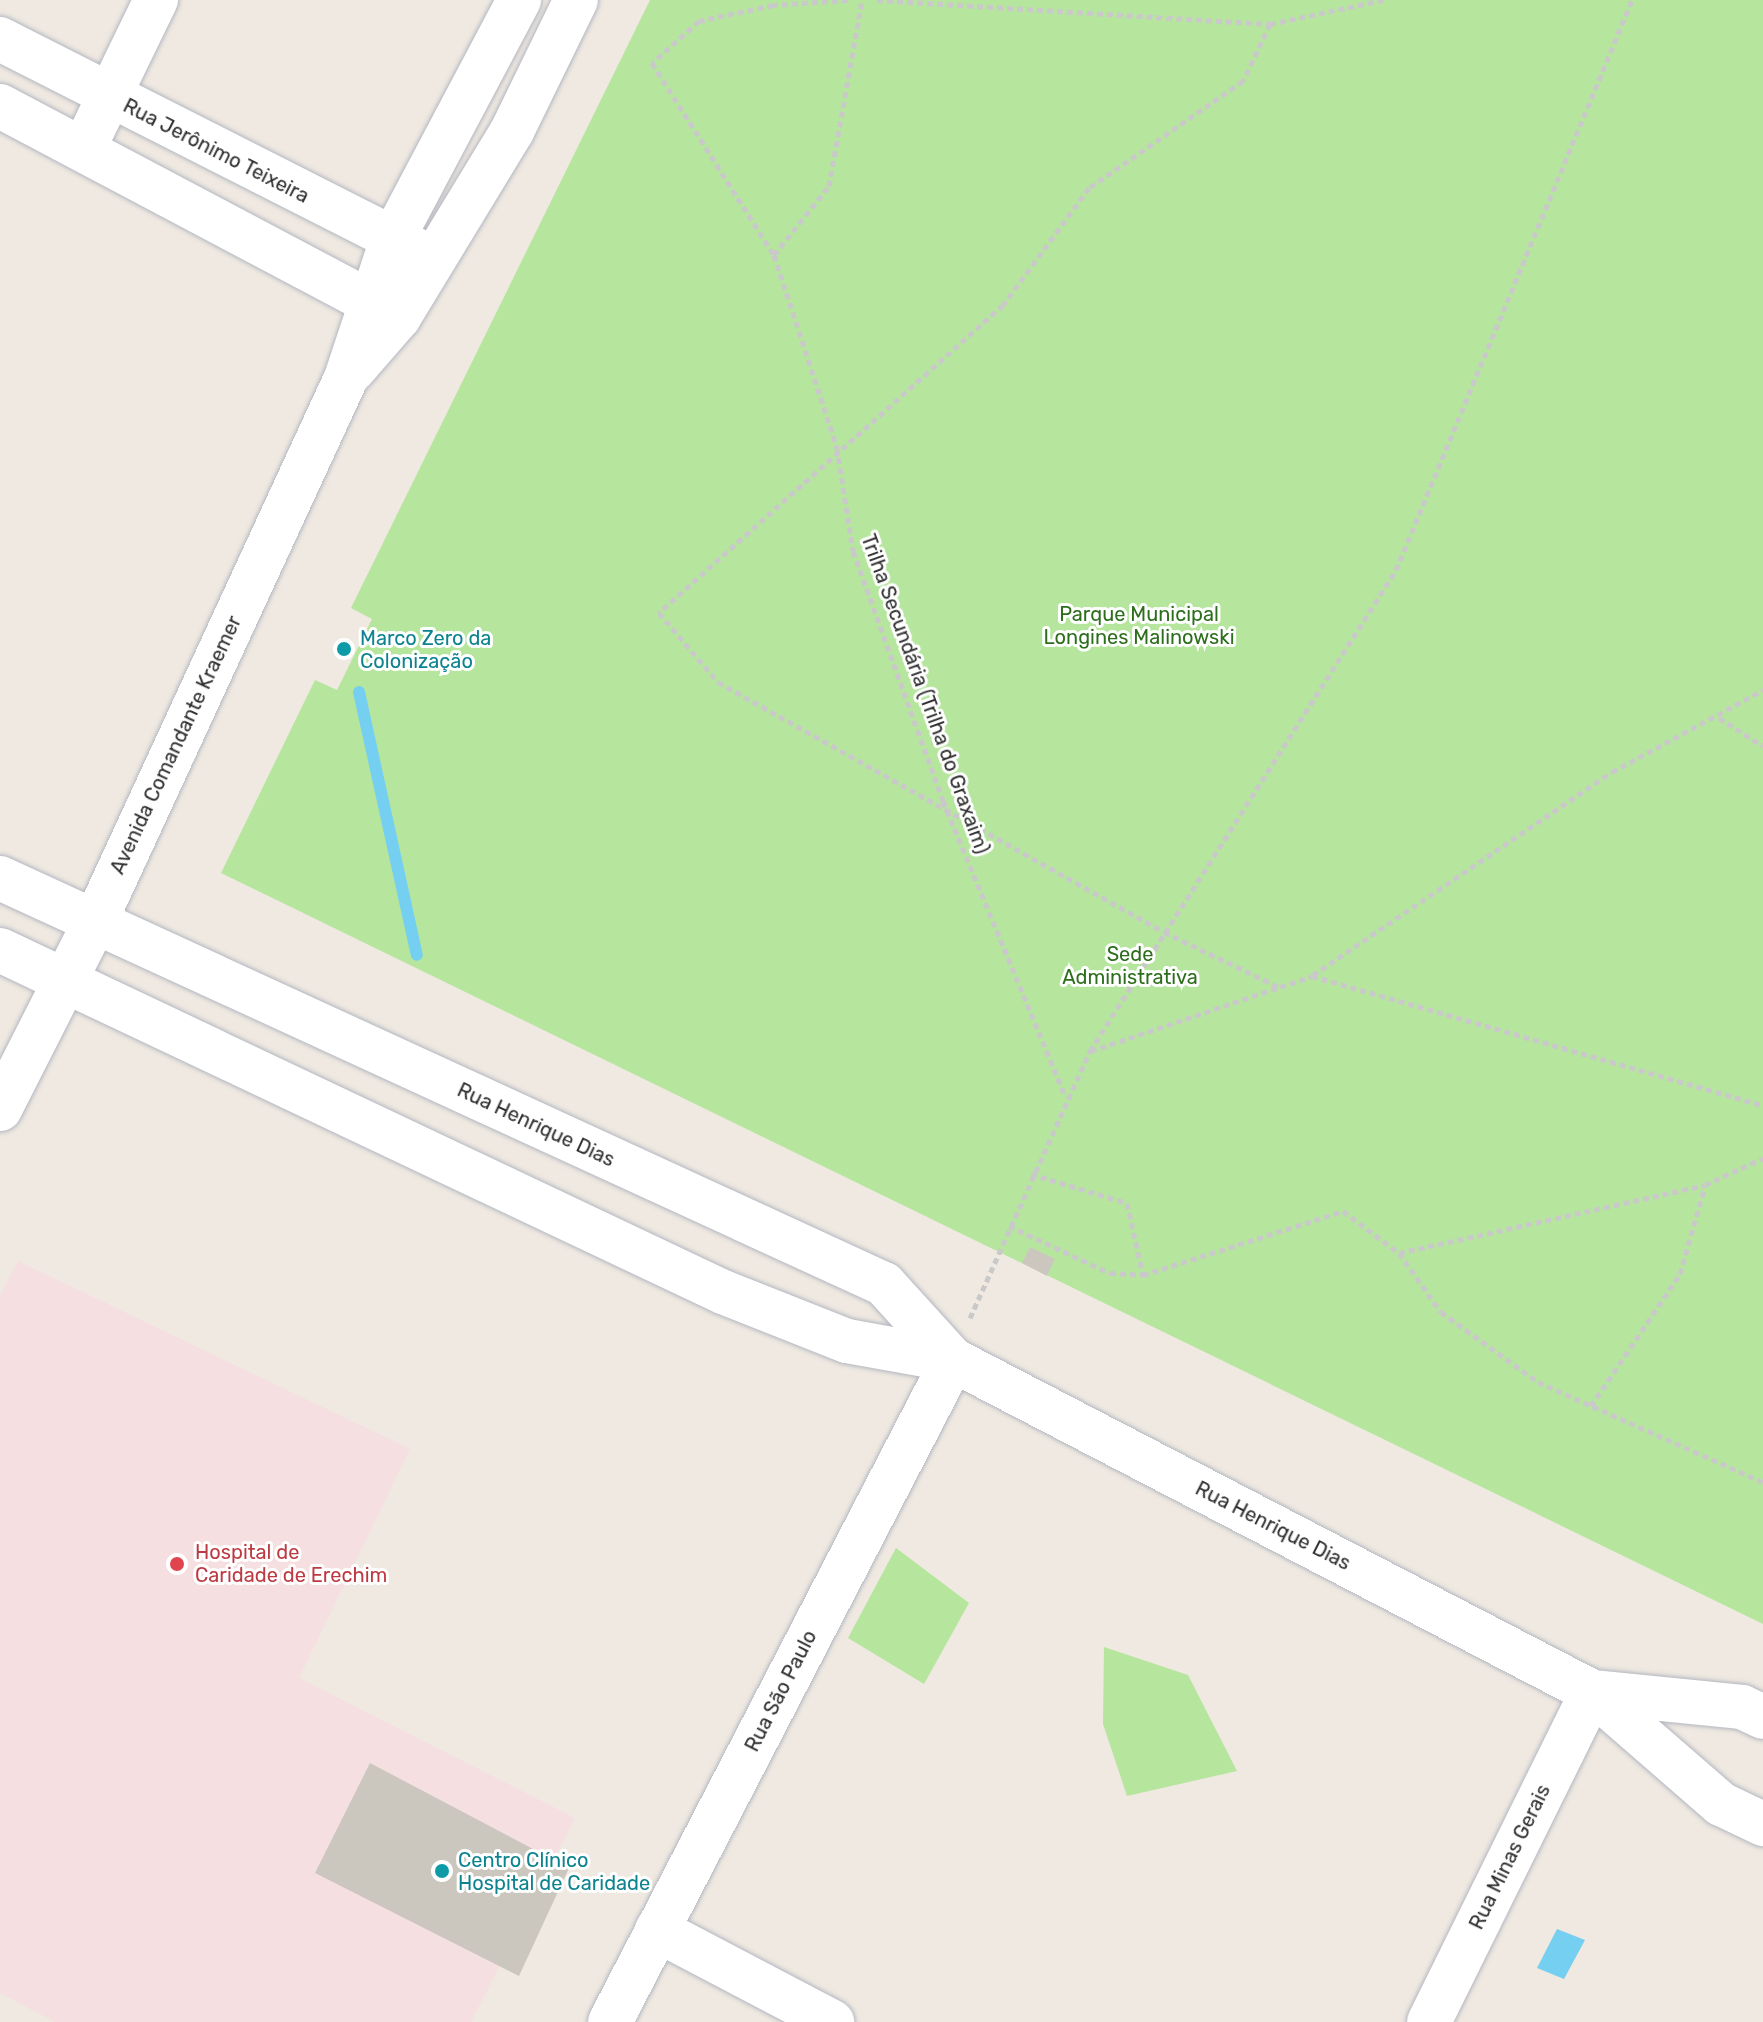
<!DOCTYPE html>
<meta charset="utf-8">
<style>
body{margin:0}
#map{position:relative;width:1763px;height:2022px;overflow:hidden;background:#efe9e1;font-family:Rubik,sans-serif}
div>[style]{position:absolute}
[style*='--x']{left:calc(var(--x)*1px);top:calc(var(--y)*1px);width:calc(var(--w)*1px);rotate:calc(var(--a)*1deg)}
.medical>*{inset:0;background:#f5dfe0}
.green>*{inset:0;background:#b6e59e}
.water>*{inset:0;background:#75cff0}
.stream>*{height:12px;margin:-6px;padding:0 6px;transform-origin:6px;border-radius:6px;background:#75cff0}
.building>*{inset:0;background:#cbc7bf}
.path>*{height:5px;margin-top:-2.5px;transform-origin:0;background:repeating-linear-gradient(90deg,#c9c9c9 0 6px,transparent 0 10px)}
.roads{filter:drop-shadow(0 0 2px #b4b7c1) drop-shadow(0 0 2px #b4b7c1)}
.minor>*{height:44px;margin:-22px;padding:0 22px;transform-origin:22px;border-radius:22px;background:#fff}
.tertiary>*{height:44px;margin:-22px;padding:0 22px;transform-origin:22px;border-radius:22px;background:#fff}
.secondary>*{height:44px;margin:-22px;padding:0 22px;transform-origin:22px;border-radius:22px;background:#fff}
.dots>*{width:22px;height:22px;translate:-50% -50%;box-sizing:border-box;border:4px solid #fff;border-radius:50%}
span{translate:-50% -50%;white-space:nowrap;text-align:center;line-height:1.15;-webkit-text-stroke:6px #fff;paint-order:stroke}
.street-label{font-size:20px;color:#2e2e2e}
.park-label{font-size:20px;color:#2c6e1b}
.culture-label{font-size:20px;color:#0d838f}
.left{translate:0 -50%;text-align:left}
.health-label{font-size:20px;color:#be3a42}
</style>
<div id="map">
<div class="medical">
<div style="clip-path:polygon(18px 1261px,410px 1449px,299px 1678px,575px 1818px,471px 2022px,55px 2022px,0 1993px,0 1296px)"></div>
</div>
<div class="green">
<div style="clip-path:polygon(650px 0,1763px 0,1763px 1624px,221px 873px,315px 680px,337px 690px,372px 619px,351px 608px)"></div>
<div style="clip-path:polygon(896px 1548px,969px 1603px,924px 1684px,848px 1638px)"></div>
<div style="clip-path:polygon(1104px 1647px,1188px 1675px,1237px 1771px,1127px 1796px,1103px 1724px)"></div>
</div>
<div class="water">
<div style="clip-path:polygon(1557px 1929px,1585px 1940px,1564px 1979px,1537px 1968px)"></div>
</div>
<div class="stream">
<div style="--x:359;--y:692;--w:269;--a:77.6"></div>
</div>
<div class="building">
<div style="clip-path:polygon(1030px 1247px,1055px 1259px,1047px 1276px,1022px 1263px)"></div>
<div style="clip-path:polygon(370px 1763px,569px 1868px,519px 1976px,315px 1873px)"></div>
</div>
<div class="path">
<div style="--x:848;--y:0;--w:75;--a:176.2"></div>
<div style="--x:773;--y:5;--w:76;--a:167.8"></div>
<div style="--x:699;--y:21;--w:63;--a:138.2"></div>
<div style="--x:652;--y:63;--w:227;--a:57.6"></div>
<div style="--x:774;--y:255;--w:203;--a:71.9"></div>
<div style="--x:837;--y:448;--w:104;--a:81.2"></div>
<div style="--x:853;--y:551;--w:266;--a:70.2"></div>
<div style="--x:943;--y:801;--w:318;--a:67.5"></div>
<div style="--x:877;--y:0;--w:394;--a:3.5"></div>
<div style="--x:1270;--y:24;--w:116;--a:-12"></div>
<div style="--x:1270;--y:24;--w:63;--a:115.3"></div>
<div style="--x:1243;--y:81;--w:188;--a:145.2"></div>
<div style="--x:1089;--y:188;--w:145;--a:126.3"></div>
<div style="--x:1003;--y:305;--w:462;--a:138.2"></div>
<div style="--x:659;--y:613;--w:91;--a:49.5"></div>
<div style="--x:718;--y:682;--w:511;--a:29.27"></div>
<div style="--x:1164;--y:932;--w:127;--a:25.6"></div>
<div style="--x:774;--y:255;--w:88;--a:-51.4"></div>
<div style="--x:829;--y:186;--w:189;--a:-79.9"></div>
<div style="--x:1719;--y:718;--w:52;--a:32.5"></div>
<div style="--x:1313;--y:975;--w:361;--a:-34.2"></div>
<div style="--x:1612;--y:772;--w:172;--a:-28.5"></div>
<div style="--x:1091;--y:1051;--w:233;--a:-18.7"></div>
<div style="--x:1312;--y:976;--w:469;--a:16"></div>
<div style="--x:1031;--y:1174;--w:100;--a:16.8"></div>
<div style="--x:1127;--y:1203;--w:74;--a:77.5"></div>
<div style="--x:1009;--y:1226;--w:111;--a:25"></div>
<div style="--x:1110;--y:1273;--w:33;--a:3"></div>
<div style="--x:1143;--y:1275;--w:210;--a:-17.7"></div>
<div style="--x:1343;--y:1211;--w:70;--a:36.9"></div>
<div style="--x:1399;--y:1253;--w:313;--a:-12.5"></div>
<div style="--x:1705;--y:1185;--w:64;--a:-25"></div>
<div style="--x:1399;--y:1253;--w:72;--a:54.6"></div>
<div style="--x:1441;--y:1312;--w:120;--a:35.8"></div>
<div style="--x:1538;--y:1382;--w:246;--a:24"></div>
<div style="--x:970;--y:1318;--w:293;--a:-65.8"></div>
<div style="--x:1090;--y:1051;--w:570;--a:-57.54"></div>
<div style="--x:1396;--y:570;--w:617;--a:-67.51"></div>
<div style="--x:1591;--y:1406;--w:159;--a:-56"></div>
<div style="--x:1680;--y:1274;--w:91;--a:-74.1"></div>
</div>
<div class="roads">
<div class="minor">
<div style="--x:84;--y:148;--w:165;--a:-64.1"></div>
<div style="--x:657;--y:1930;--w:198;--a:27.7"></div>
<div style="--x:1429;--y:2022;--w:368;--a:-63.7"></div>
</div>
<div class="tertiary">
<div style="--x:0;--y:39;--w:479;--a:26.9"></div>
<div style="--x:0;--y:106;--w:451;--a:27.9"></div>
<div style="--x:0;--y:878;--w:973;--a:24.67"></div>
<div style="--x:884;--y:1284;--w:103;--a:47.8"></div>
<div style="--x:0;--y:950;--w:800;--a:25.32"></div>
<div style="--x:723;--y:1292;--w:133;--a:21.6"></div>
<div style="--x:847;--y:1341;--w:108;--a:10.2"></div>
<div style="--x:953;--y:1360;--w:720;--a:27.45"></div>
<div style="--x:1592;--y:1692;--w:171;--a:41"></div>
<div style="--x:1721;--y:1804;--w:47;--a:25.5"></div>
<div style="--x:1592;--y:1692;--w:151;--a:5.7"></div>
<div style="--x:1742;--y:1707;--w:23;--a:25"></div>
<div style="--x:610;--y:2022;--w:746;--a:-62.61"></div>
</div>
<div class="secondary">
<div style="--x:353;--y:370;--w:70;--a:-49"></div>
<div style="--x:399;--y:317;--w:218;--a:-58.7"></div>
<div style="--x:512;--y:131;--w:146;--a:-64"></div>
<div style="--x:0;--y:1109;--w:210;--a:-63.1"></div>
<div style="--x:95;--y:922;--w:599;--a:-65.23"></div>
<div style="--x:346;--y:378;--w:145;--a:-71.6"></div>
<div style="--x:392;--y:240;--w:272;--a:-62.1"></div>
</div>
</div>
<div class="dots">
<div style="left:344px;top:649px;background:#0f9aa8"></div>
<div style="left:177px;top:1564px;background:#e0444e"></div>
<div style="left:442px;top:1871px;background:#0f9aa8"></div>
</div>
<div class="street-label">
<span style="left:216px;top:151px;rotate:27deg">Rua Jerônimo Teixeira</span>
<span style="left:925px;top:694px;rotate:70deg">Trilha Secundária (Trilha do Graxaim)</span>
<span style="left:176px;top:745px;rotate:-65deg">Avenida Comandante Kraemer</span>
<span style="left:536px;top:1125px;rotate:25deg">Rua Henrique Dias</span>
<span style="left:1273px;top:1526px;rotate:27deg">Rua Henrique Dias</span>
<span style="left:781px;top:1691px;rotate:-63deg">Rua São Paulo</span>
<span style="left:1510px;top:1857px;rotate:-64deg">Rua Minas Gerais</span>
</div>
<div class="park-label">
<span style="left:1139px;top:626px">Parque Municipal<br>Longines Malinowski</span>
<span style="left:1130px;top:966px">Sede<br>Administrativa</span>
</div>
<div class="culture-label">
<span class="left" style="left:360px;top:650px">Marco Zero da<br>Colonização</span>
<span class="left" style="left:458px;top:1872px">Centro Clínico<br>Hospital de Caridade</span>
</div>
<div class="health-label">
<span class="left" style="left:195px;top:1564px">Hospital de<br>Caridade de Erechim</span>
</div>
</div>
